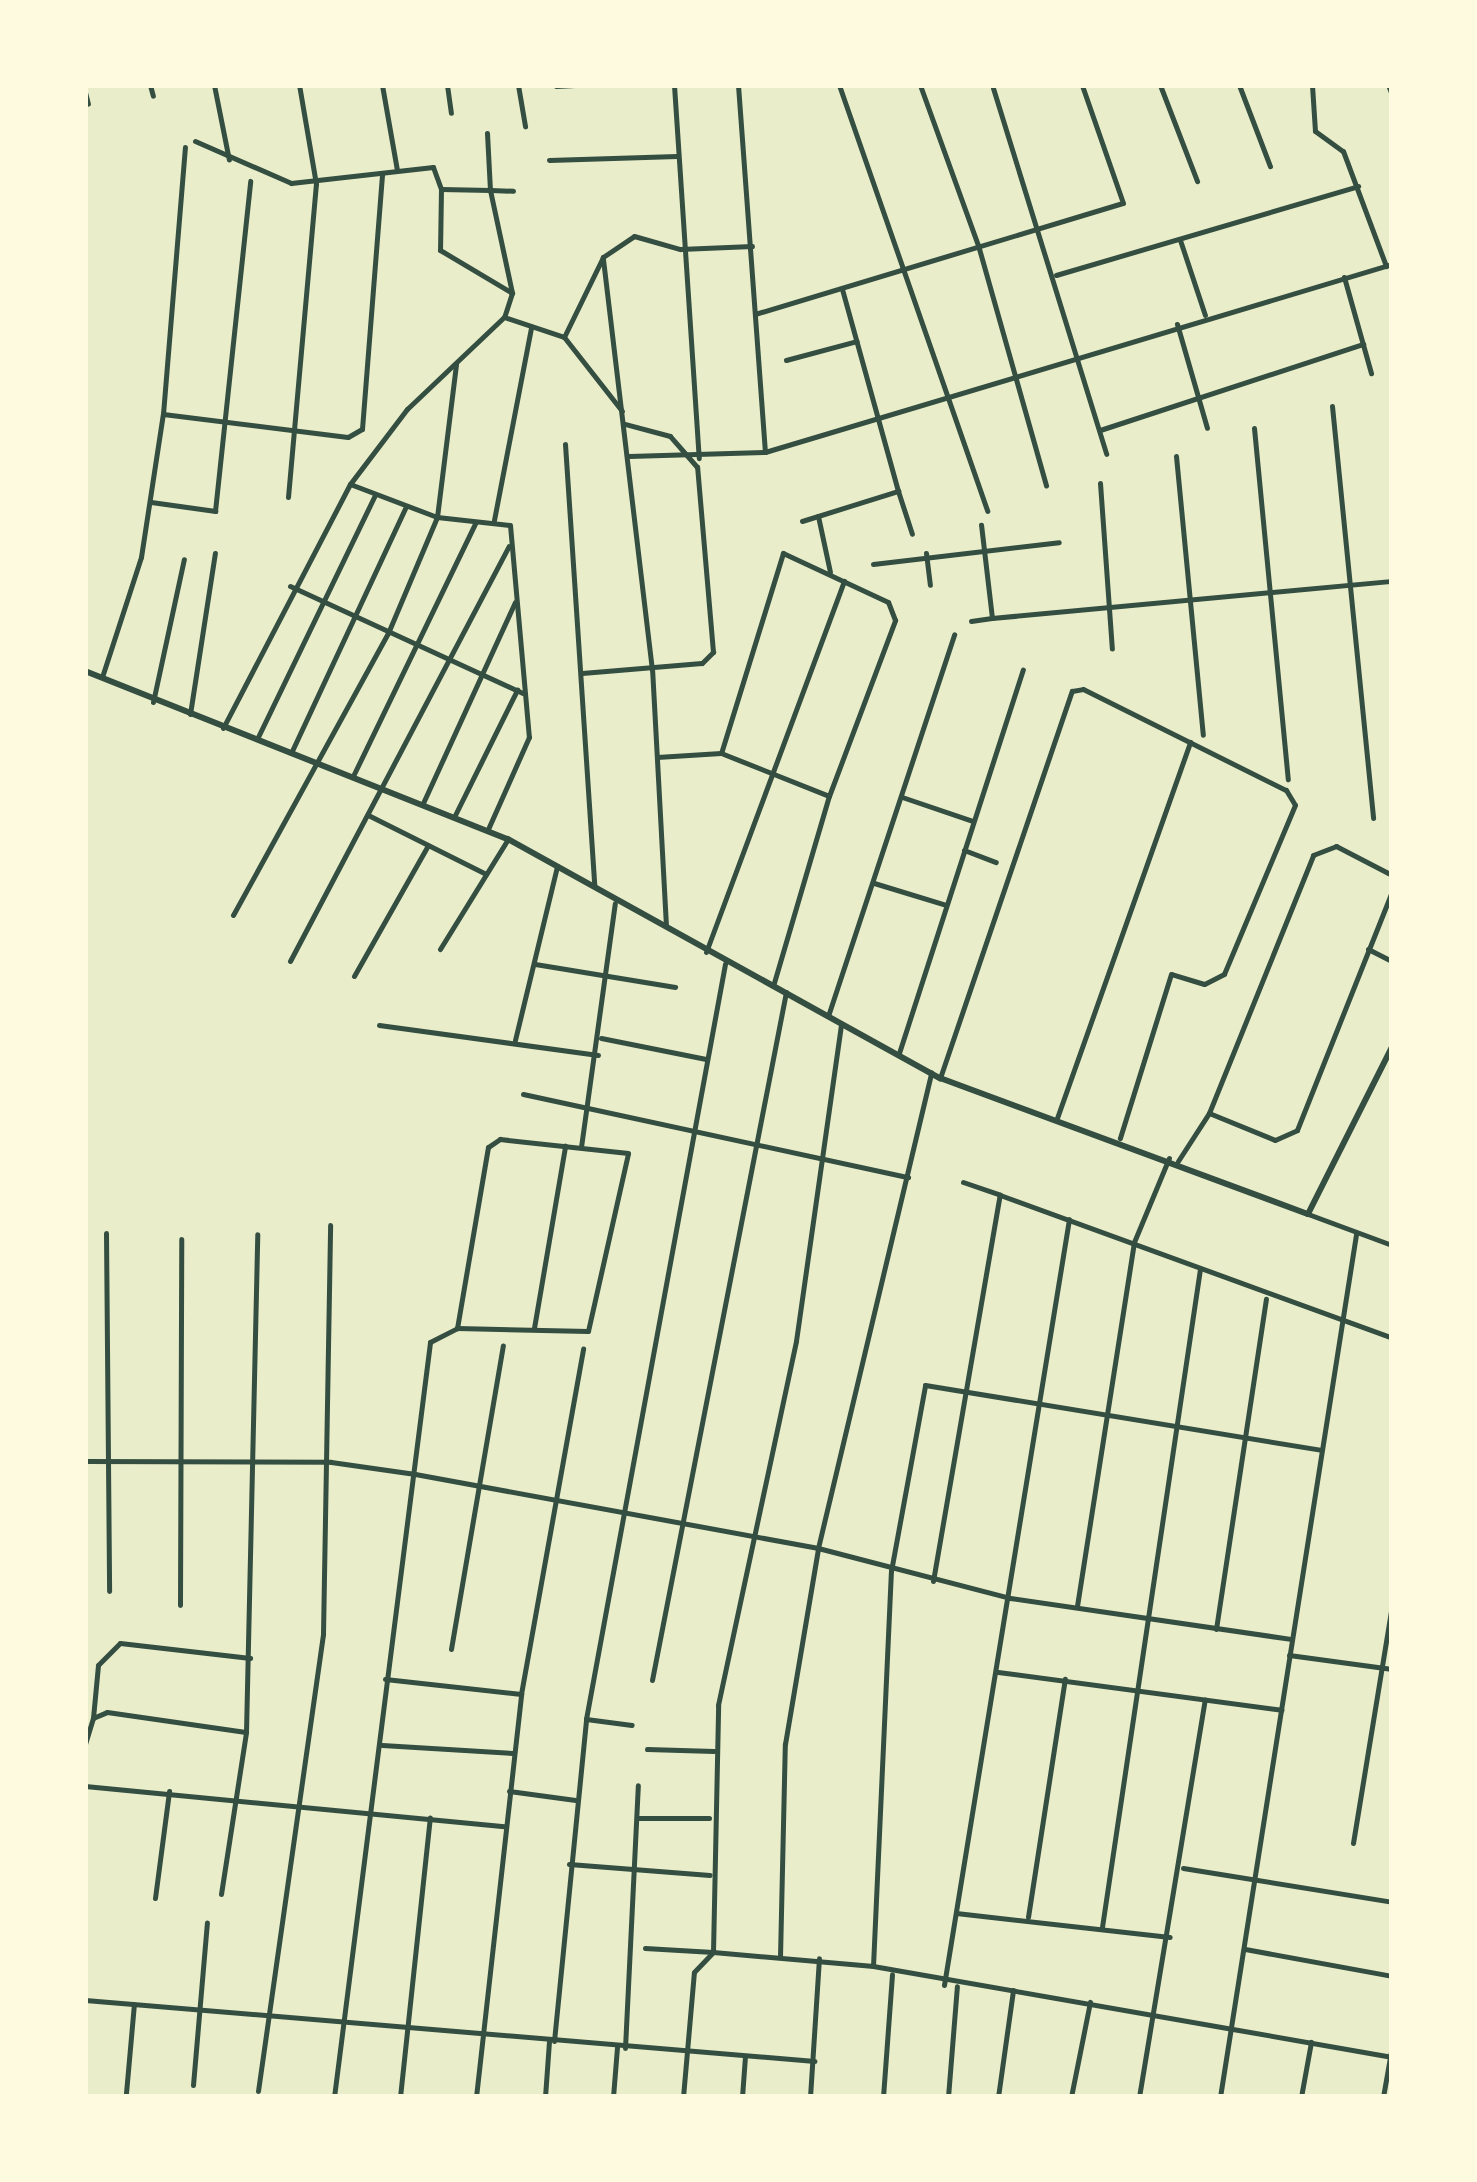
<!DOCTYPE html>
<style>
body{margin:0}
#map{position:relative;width:1477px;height:2182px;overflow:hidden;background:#e9edc9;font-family:"Golos Text",sans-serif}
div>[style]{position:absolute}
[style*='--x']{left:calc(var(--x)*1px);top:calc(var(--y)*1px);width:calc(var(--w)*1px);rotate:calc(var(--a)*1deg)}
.minor>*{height:5px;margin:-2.5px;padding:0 2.5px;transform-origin:2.5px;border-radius:2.5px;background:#344e41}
.tertiary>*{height:6px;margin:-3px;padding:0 3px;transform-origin:3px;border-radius:3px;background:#344e41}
span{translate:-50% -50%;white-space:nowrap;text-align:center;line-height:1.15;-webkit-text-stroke:8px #fefae0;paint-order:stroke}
.frame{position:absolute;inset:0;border:88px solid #fefae0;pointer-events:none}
</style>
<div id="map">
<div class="minor">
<div style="--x:150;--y:85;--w:11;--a:75"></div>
<div style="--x:214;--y:85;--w:76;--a:78.7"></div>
<div style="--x:382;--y:85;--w:86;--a:80"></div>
<div style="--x:447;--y:85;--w:28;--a:82"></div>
<div style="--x:518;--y:85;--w:42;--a:80.3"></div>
<div style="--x:674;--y:85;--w:374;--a:86.2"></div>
<div style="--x:738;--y:85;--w:368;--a:85.8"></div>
<div style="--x:839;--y:85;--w:451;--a:70.8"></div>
<div style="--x:920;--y:85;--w:170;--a:70.1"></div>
<div style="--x:978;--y:245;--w:250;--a:74.2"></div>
<div style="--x:1160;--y:85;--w:103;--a:68.9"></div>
<div style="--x:1239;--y:85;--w:87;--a:69.1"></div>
<div style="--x:1312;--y:85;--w:46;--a:86.3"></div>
<div style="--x:1315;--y:131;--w:34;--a:36"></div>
<div style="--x:1343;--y:151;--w:123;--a:69.5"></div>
<div style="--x:556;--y:86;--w:19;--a:-3"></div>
<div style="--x:993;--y:88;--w:383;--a:72.8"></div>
<div style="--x:85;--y:92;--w:12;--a:76"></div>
<div style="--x:487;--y:133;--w:57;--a:87"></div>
<div style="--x:490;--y:190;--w:23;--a:2"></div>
<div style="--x:195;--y:141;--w:105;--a:23.6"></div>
<div style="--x:291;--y:183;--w:143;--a:-6.4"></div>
<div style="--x:433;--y:167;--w:23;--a:70"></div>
<div style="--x:441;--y:189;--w:49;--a:1.2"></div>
<div style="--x:490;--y:190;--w:105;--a:77.9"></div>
<div style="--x:512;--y:293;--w:25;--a:108"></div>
<div style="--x:504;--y:317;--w:134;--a:136.5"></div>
<div style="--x:407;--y:409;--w:94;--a:127.2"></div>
<div style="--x:350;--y:484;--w:275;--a:117.5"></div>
<div style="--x:549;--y:160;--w:128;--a:-1.8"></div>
<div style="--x:441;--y:189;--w:61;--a:90.9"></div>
<div style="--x:440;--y:250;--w:84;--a:30.8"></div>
<div style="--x:1180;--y:240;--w:79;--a:71.6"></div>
<div style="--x:1056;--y:275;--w:315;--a:-16.4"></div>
<div style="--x:1344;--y:277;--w:100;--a:74.3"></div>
<div style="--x:755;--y:314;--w:384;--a:-16.8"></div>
<div style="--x:1123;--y:203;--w:125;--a:-109.2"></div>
<div style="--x:504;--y:317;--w:63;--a:18.4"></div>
<div style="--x:564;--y:337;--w:94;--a:51.9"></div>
<div style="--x:1177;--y:324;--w:108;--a:73.9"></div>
<div style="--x:564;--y:337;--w:89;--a:-64"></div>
<div style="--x:786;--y:360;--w:73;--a:-15"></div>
<div style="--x:1332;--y:406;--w:414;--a:84.3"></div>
<div style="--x:163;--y:414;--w:186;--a:7.1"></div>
<div style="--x:348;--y:437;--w:16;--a:-30"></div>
<div style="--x:362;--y:429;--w:255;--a:-85.5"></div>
<div style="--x:1254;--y:428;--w:353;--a:84.5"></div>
<div style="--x:1100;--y:430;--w:277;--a:-18.1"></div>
<div style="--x:565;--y:444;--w:442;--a:86.2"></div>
<div style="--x:629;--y:456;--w:136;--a:-1.7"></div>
<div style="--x:765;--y:452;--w:655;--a:-16.69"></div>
<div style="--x:1176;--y:456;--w:280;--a:84.5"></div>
<div style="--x:1100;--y:483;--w:166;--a:85.9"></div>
<div style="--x:350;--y:484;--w:93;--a:20.8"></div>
<div style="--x:437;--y:517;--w:73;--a:6.3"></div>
<div style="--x:510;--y:525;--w:213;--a:84.9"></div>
<div style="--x:529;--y:737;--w:101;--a:114"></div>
<div style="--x:898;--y:491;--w:45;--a:72"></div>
<div style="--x:288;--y:497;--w:314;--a:-84.9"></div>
<div style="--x:316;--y:184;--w:100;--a:-99.7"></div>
<div style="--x:151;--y:502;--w:65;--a:8"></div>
<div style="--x:215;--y:511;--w:332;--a:-83.9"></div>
<div style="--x:818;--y:516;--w:57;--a:77.9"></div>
<div style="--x:494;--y:520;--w:197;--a:-79.1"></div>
<div style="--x:802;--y:521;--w:101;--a:-17.4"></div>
<div style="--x:898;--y:491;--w:210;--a:-105.5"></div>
<div style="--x:926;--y:553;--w:32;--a:83"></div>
<div style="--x:873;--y:564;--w:187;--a:-6.7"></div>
<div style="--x:290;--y:586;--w:256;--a:24.7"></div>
<div style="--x:992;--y:618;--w:402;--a:-5.3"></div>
<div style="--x:971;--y:621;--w:21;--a:-8"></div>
<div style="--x:992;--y:618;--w:94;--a:-96.7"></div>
<div style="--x:582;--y:673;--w:120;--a:-4.8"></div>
<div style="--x:702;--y:663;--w:16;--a:-45"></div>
<div style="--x:713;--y:652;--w:186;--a:-94.9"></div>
<div style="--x:697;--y:467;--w:41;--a:-131.1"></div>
<div style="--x:670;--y:436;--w:47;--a:-165.1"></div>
<div style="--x:102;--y:677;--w:126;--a:-72"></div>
<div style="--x:141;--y:557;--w:145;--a:-81.3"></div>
<div style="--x:163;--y:414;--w:268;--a:-85.3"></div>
<div style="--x:153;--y:702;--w:146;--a:-77.8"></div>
<div style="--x:190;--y:714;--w:163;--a:-81.2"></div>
<div style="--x:257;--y:739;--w:271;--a:-64.2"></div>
<div style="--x:291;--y:753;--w:270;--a:-65"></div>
<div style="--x:657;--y:757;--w:64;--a:-3.6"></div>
<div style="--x:353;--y:776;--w:282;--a:-64.2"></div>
<div style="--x:902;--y:797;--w:75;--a:18.7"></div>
<div style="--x:423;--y:803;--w:221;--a:-65.4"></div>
<div style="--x:368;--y:815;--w:132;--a:26.6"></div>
<div style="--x:455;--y:815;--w:140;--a:-63.6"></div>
<div style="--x:964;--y:850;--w:34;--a:21"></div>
<div style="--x:874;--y:883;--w:75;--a:17"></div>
<div style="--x:233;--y:915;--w:322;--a:-61.2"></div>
<div style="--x:388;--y:633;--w:126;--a:-67.1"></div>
<div style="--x:437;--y:517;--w:154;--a:-82.9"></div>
<div style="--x:666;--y:926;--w:256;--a:-93.1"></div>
<div style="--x:652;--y:670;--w:416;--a:-96.8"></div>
<div style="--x:603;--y:257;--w:37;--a:-34"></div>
<div style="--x:634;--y:236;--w:48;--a:15.8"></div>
<div style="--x:680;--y:249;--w:72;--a:-2.4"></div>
<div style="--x:440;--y:949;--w:129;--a:-58.3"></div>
<div style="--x:1368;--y:949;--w:27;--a:27"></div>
<div style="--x:706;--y:952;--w:396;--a:-69.6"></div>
<div style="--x:290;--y:961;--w:469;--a:-62.2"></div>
<div style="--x:535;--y:964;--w:142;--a:9.3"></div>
<div style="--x:354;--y:976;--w:150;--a:-60.5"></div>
<div style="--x:773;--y:986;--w:198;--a:-73.6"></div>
<div style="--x:829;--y:796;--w:188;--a:-69.4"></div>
<div style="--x:895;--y:620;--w:19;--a:-111"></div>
<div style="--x:888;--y:602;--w:116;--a:-155"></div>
<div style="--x:783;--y:553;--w:209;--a:107.2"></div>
<div style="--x:721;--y:753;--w:116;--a:21.7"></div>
<div style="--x:828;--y:1016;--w:402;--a:-71.7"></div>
<div style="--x:379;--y:1025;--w:221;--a:7.8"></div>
<div style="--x:601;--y:1038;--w:107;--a:11.3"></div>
<div style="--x:515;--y:1040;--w:179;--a:-76.4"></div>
<div style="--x:899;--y:1053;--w:403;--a:-72.1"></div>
<div style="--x:940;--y:1078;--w:409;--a:-71.2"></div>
<div style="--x:1072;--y:691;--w:11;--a:-10"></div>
<div style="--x:1083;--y:689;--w:227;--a:26.5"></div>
<div style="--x:1286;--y:790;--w:17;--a:59"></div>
<div style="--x:1295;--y:805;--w:183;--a:112.8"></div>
<div style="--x:1224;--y:974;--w:22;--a:153"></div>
<div style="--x:1204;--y:984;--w:34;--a:-163"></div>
<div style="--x:1171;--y:974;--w:172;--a:107.3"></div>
<div style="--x:523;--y:1094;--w:394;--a:12.2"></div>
<div style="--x:1209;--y:1113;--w:71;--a:22.2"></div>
<div style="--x:1275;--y:1140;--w:24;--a:-24"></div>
<div style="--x:1297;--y:1130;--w:257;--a:-68.3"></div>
<div style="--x:1057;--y:1118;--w:399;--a:-70.5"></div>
<div style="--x:581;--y:1147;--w:246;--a:-82.1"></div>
<div style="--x:1178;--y:1161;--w:57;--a:-57.1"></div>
<div style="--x:1209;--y:1113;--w:278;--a:-68"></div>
<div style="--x:1313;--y:855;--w:25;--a:-21"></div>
<div style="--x:1336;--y:846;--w:63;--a:27.4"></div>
<div style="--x:963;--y:1182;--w:39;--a:19"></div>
<div style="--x:1308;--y:1214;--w:90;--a:20.3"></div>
<div style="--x:106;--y:1233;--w:358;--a:89.5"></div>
<div style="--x:534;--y:1328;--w:185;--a:-80.3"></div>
<div style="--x:85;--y:1461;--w:246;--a:0.2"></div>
<div style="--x:331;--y:1462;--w:85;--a:8.1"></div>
<div style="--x:415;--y:1474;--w:410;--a:10.4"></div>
<div style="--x:818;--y:1548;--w:198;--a:14.6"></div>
<div style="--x:1010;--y:1598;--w:285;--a:8.3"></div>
<div style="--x:933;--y:1581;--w:392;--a:-80.2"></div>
<div style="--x:1000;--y:1195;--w:417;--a:20"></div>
<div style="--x:180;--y:1605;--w:366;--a:-89.8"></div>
<div style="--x:1077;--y:1606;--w:368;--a:-81.1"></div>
<div style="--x:1134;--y:1242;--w:91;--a:-67.4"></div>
<div style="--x:1216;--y:1629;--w:334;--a:-81.4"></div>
<div style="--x:451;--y:1649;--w:308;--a:-80.3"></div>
<div style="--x:1289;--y:1655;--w:104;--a:7.7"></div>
<div style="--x:998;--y:1672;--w:286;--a:7.6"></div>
<div style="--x:385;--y:1679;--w:137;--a:6.3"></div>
<div style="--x:652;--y:1680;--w:701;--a:-78.98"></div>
<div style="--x:93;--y:1718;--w:53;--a:-84.6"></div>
<div style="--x:98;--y:1665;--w:31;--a:-45"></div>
<div style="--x:120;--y:1643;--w:131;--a:6.6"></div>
<div style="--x:586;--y:1719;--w:46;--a:7.4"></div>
<div style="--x:85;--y:1744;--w:27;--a:-73"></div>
<div style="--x:93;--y:1718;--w:15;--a:-23"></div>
<div style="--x:107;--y:1712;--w:140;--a:8.2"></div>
<div style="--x:382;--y:1745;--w:131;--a:3.5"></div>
<div style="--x:647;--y:1749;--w:67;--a:1.7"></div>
<div style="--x:85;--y:1786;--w:421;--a:5.5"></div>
<div style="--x:509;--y:1791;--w:67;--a:7.8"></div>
<div style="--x:637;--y:1818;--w:72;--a:0"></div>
<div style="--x:1353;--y:1843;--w:242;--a:-80.7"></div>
<div style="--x:569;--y:1864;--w:141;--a:4.5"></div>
<div style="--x:1183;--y:1868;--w:212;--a:9.2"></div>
<div style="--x:221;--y:1894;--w:164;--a:-81.2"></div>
<div style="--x:246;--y:1732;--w:498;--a:-88.7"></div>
<div style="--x:155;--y:1898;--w:108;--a:-82.5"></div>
<div style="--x:956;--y:1913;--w:215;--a:6.4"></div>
<div style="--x:1028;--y:1917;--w:241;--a:-81.2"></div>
<div style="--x:1102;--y:1927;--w:665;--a:-81.53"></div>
<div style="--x:645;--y:1948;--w:68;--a:3.4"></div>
<div style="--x:713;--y:1952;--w:247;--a:-88.8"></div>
<div style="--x:718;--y:1705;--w:372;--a:-77.9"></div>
<div style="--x:796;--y:1341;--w:319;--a:-81.9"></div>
<div style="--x:1245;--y:1949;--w:149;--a:10.4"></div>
<div style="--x:780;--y:1957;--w:213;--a:-88.7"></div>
<div style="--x:785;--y:1744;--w:199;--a:-80.4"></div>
<div style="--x:818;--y:1548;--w:489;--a:-76.6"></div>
<div style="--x:873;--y:1966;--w:395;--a:-87.4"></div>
<div style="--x:891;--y:1571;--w:189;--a:-79.6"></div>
<div style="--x:925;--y:1385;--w:400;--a:9.3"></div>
<div style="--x:944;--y:1985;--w:776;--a:-80.73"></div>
<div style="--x:85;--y:2000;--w:732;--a:4.78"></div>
<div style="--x:554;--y:2041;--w:324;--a:-84.3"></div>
<div style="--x:586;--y:1719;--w:768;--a:-79.57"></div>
<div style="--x:625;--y:2048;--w:263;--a:-87.2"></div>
<div style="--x:193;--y:2085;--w:163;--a:-85.1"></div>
<div style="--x:258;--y:2091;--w:462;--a:-81.9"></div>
<div style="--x:323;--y:1634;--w:409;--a:-89"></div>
<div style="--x:126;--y:2093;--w:89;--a:-84.9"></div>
<div style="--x:334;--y:2097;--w:761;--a:-82.75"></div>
<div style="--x:430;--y:1342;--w:30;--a:-27"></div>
<div style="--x:457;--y:1328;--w:131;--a:1.3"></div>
<div style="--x:588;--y:1331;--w:182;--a:-77.3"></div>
<div style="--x:628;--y:1153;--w:129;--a:-173.8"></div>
<div style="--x:500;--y:1139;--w:14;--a:146"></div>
<div style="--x:488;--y:1147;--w:184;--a:99.7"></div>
<div style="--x:400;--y:2097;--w:281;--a:-83.9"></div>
<div style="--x:476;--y:2097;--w:406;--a:-83.6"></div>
<div style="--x:521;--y:1694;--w:351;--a:-79.8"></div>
<div style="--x:545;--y:2097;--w:56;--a:-85.9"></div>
<div style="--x:613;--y:2097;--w:50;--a:-85.4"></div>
<div style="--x:683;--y:2097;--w:125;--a:-85"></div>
<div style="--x:694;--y:1972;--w:28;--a:-46"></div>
<div style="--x:713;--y:1952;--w:161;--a:5"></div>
<div style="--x:873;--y:1966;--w:527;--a:9.94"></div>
<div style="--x:742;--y:2097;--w:41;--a:-85.8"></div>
<div style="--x:810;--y:2097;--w:139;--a:-86.3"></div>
<div style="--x:883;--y:2097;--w:123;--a:-85.8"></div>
<div style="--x:948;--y:2097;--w:111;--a:-85.4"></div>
<div style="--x:998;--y:2097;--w:108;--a:-82"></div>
<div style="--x:1071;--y:2097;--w:97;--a:-78.7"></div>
<div style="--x:1139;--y:2097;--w:403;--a:-80.6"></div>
<div style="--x:1220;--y:2097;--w:874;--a:-81.04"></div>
<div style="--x:1301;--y:2097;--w:56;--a:-79.7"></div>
<div style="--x:1383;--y:2097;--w:52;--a:-80"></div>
</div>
<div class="tertiary">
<div style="--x:1389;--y:85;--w:9;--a:69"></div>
<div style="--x:85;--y:671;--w:455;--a:21.7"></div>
<div style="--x:508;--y:839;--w:494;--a:29"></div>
<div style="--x:940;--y:1078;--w:392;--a:20.3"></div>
<div style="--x:1308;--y:1214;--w:187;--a:-63.3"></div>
</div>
<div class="frame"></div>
</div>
